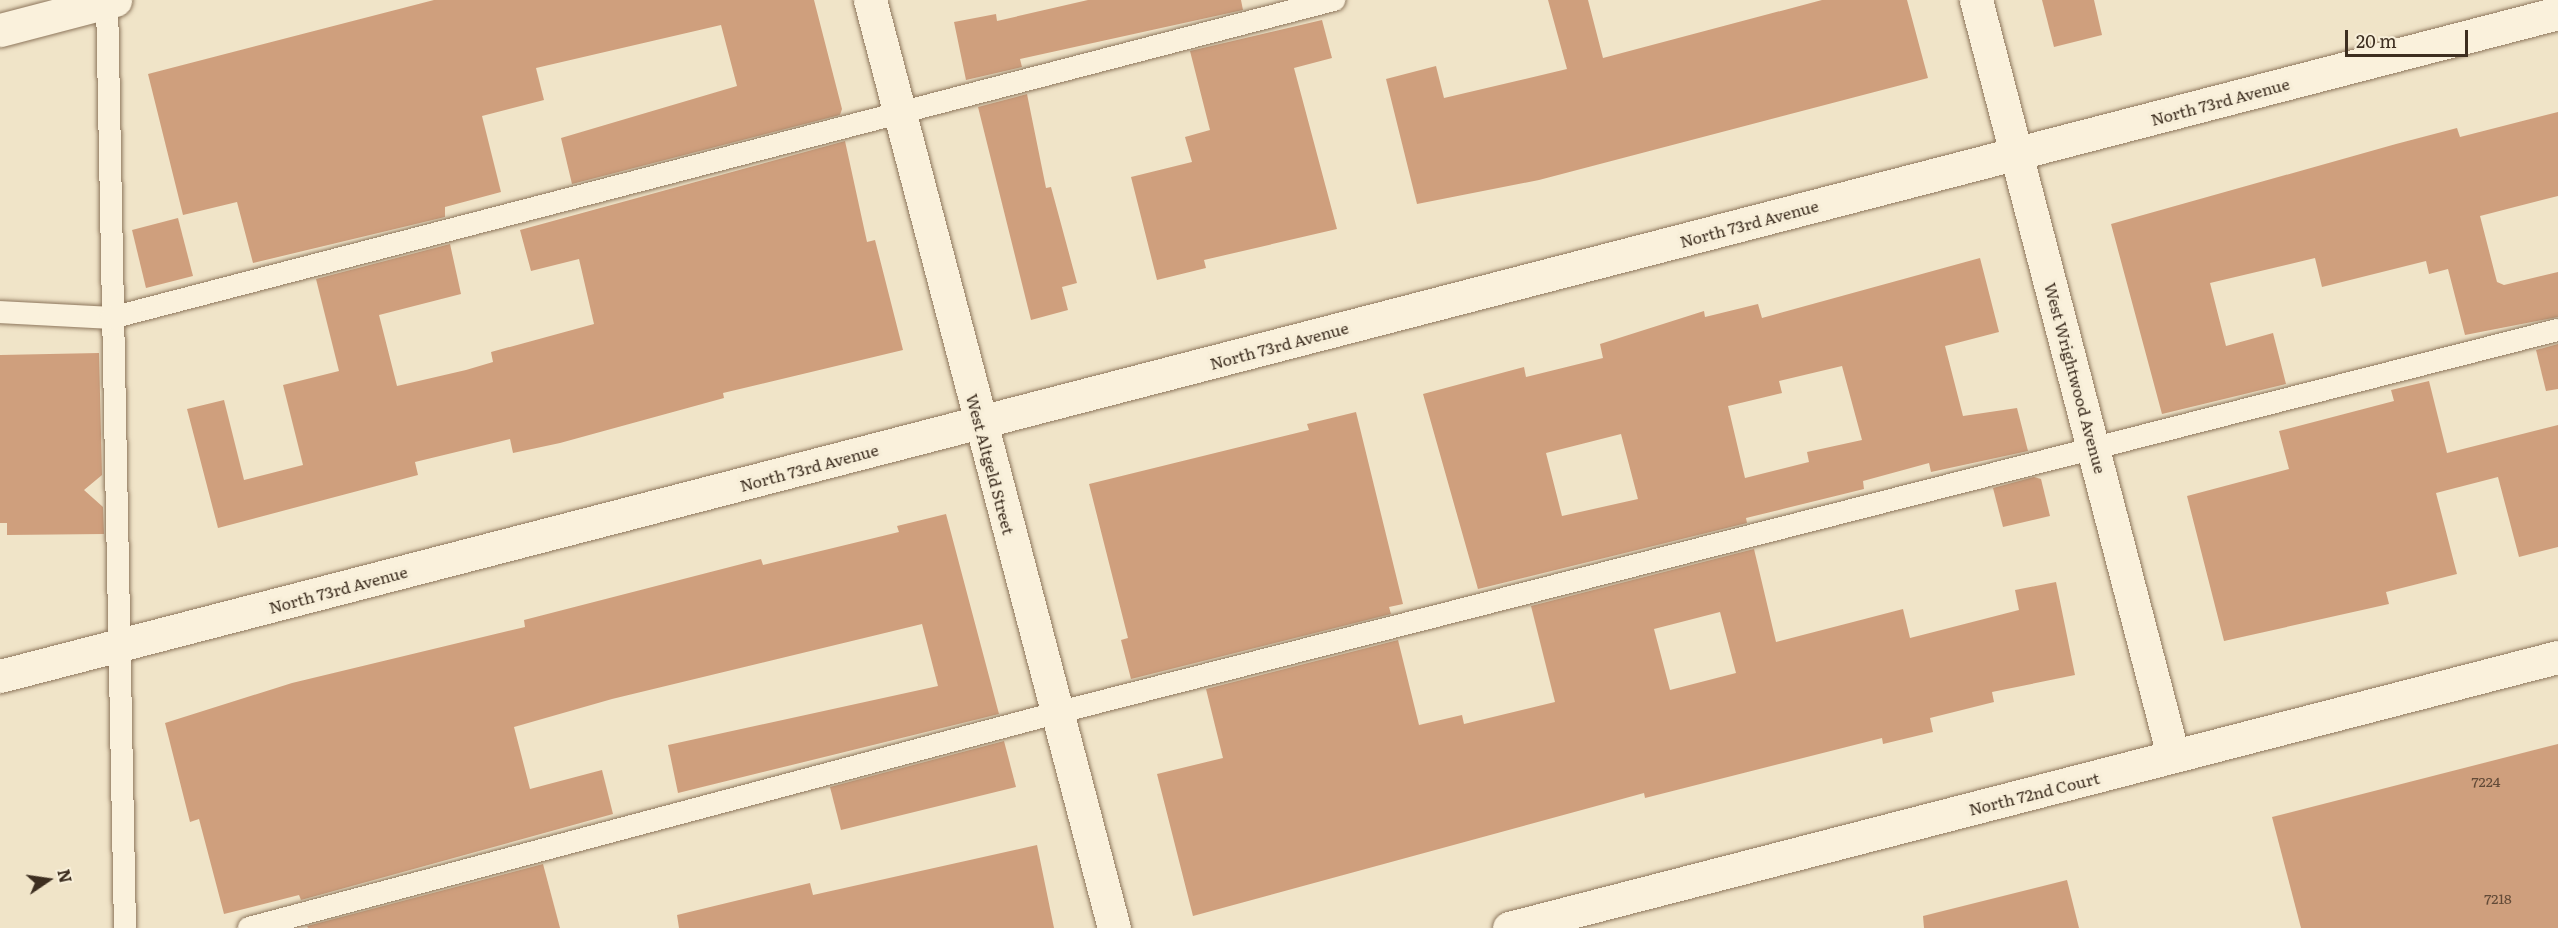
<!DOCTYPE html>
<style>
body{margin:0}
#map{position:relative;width:2558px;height:928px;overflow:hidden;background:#f0e4c8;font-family:Literata,serif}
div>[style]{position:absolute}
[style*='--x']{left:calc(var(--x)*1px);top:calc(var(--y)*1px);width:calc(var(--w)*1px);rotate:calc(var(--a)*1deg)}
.building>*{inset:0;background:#cf9f7d}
.roads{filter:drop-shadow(0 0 2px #8d765c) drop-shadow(0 0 2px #8d765c)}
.lane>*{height:22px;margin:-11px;padding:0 11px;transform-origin:11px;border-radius:11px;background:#faf1dc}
.street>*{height:33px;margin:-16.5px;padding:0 16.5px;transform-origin:16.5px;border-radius:16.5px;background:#faf1dc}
span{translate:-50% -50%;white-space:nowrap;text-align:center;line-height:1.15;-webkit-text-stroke:6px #f7eed8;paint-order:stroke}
.number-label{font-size:14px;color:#624a37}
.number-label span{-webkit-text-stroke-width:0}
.street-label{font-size:16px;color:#3d2e20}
.north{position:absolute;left:18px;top:850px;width:60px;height:60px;-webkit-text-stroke:4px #f7eed8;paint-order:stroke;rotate:77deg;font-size:16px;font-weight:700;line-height:24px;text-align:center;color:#3d2e20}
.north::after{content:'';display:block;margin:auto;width:21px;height:27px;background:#3d2e20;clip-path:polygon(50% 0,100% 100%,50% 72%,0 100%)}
.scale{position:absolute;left:2345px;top:30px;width:123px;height:27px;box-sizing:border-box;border:3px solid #3d2e20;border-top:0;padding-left:8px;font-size:18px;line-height:21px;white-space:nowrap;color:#3d2e20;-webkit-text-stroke:4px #f7eed8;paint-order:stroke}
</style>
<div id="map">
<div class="building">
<div style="clip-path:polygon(434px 0,814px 0,842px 109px,840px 115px,572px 184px,561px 138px,737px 86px,721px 25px,536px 68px,544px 100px,482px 116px,501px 192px,445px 207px,445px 217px,253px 263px,237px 202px,183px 215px,148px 74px)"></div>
<div style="clip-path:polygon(1088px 0,1241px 0,1243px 10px,1020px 59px,1022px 67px,966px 80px,954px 22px,996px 14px,997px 21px)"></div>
<div style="clip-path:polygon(1548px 0,1588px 0,1603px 58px,1822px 0,1907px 0,1928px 78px,1539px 180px,1417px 204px,1386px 79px,1436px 66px,1444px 98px,1567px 69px)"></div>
<div style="clip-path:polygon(2042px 0,2094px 0,2102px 35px,2054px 47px)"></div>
<div style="clip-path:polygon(1322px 20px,1332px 58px,1294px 68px,1337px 229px,1204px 260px,1206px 268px,1157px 280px,1131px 177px,1192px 162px,1185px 137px,1210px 130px,1190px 51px)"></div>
<div style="clip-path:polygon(1027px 94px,1046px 188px,1051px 187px,1077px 283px,1062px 287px,1068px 310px,1031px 320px,978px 107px)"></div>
<div style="clip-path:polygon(2558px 112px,2558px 196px,2480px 216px,2497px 282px,2504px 285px,2558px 272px,2558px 317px,2465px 335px,2448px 269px,2429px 274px,2426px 261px,2322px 287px,2315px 258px,2210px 283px,2226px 346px,2273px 333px,2286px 384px,2162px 414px,2111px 224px,2396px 144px,2457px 128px,2460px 137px)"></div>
<div style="clip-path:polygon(845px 141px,867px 242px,875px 240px,903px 350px,723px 393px,724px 398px,560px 443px,513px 453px,510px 439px,415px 462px,418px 475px,218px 528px,187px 409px,224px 400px,244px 480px,303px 465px,283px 385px,339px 371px,316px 279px,450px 244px,461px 294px,379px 315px,397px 386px,466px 370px,493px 362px,491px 352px,594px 324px,579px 259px,531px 271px,520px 230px)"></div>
<div style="clip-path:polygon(178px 218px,193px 276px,146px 288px,132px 230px)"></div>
<div style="clip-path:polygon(evenodd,1980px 258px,1999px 332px,1945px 346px,1963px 416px,2017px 408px,2028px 451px,1931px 472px,1929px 463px,1863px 481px,1864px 489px,1746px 518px,1747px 523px,1478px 589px,1423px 394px,1524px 367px,1526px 377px,1603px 358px,1600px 344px,1704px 311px,1705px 317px,1758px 304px,1762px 318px,1980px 258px,1842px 366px,1862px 440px,1807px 452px,1809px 462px,1745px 478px,1728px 406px,1782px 393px,1779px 381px,1842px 366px,1980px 258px,1621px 434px,1638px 499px,1562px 516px,1546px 453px,1621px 434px)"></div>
<div style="clip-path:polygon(2558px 344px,2558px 389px,2546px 391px,2536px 350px)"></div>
<div style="clip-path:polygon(99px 353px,102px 475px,84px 490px,103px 507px,104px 534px,7px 535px,7px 523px,0 523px,0 355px)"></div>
<div style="clip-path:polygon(2429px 381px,2447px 453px,2558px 425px,2558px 547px,2519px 557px,2498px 477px,2436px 493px,2457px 574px,2386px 592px,2389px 604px,2224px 641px,2187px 496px,2289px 469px,2279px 431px,2394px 401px,2391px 390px)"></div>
<div style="clip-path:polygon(1356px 412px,1403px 604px,1389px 607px,1391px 614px,1131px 679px,1121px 640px,1128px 638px,1089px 484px,1309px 430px,1307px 424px)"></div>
<div style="clip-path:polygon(2034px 477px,2041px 479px,2050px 516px,2003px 527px,1993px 488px)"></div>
<div style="clip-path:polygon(946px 514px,999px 714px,678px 793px,668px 745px,938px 686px,922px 624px,612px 699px,514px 727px,530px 789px,602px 770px,613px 814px,301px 900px,299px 895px,224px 914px,199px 819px,190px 822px,165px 723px,292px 683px,525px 627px,524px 620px,761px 559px,763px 565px,899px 532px,897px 526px)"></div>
<div style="clip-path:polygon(evenodd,1754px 549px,1776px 642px,1903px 609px,1910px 638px,2019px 610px,2015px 590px,2056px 582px,2075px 675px,1992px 692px,1994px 702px,1930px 718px,1933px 732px,1883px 744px,1882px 738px,1645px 798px,1644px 793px,1193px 916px,1157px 774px,1223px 758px,1206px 689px,1398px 640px,1419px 725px,1462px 715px,1464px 724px,1555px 702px,1531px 606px,1754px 549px,1720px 612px,1736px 673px,1670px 690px,1654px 629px,1720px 612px)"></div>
<div style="clip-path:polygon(1004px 741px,1016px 787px,841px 830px,830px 787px)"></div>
<div style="clip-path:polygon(2558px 744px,2558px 928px,2301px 928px,2272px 817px)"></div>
<div style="clip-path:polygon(1037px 845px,1054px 928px,679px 928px,677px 915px,810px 883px,813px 895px)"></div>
<div style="clip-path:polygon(543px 864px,560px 928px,308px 928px,307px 926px)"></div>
<div style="clip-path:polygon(2067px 880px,2079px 928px,1924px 928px,1923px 916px)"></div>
</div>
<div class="roads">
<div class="lane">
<div style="--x:107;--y:0;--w:928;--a:88.89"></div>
<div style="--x:0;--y:312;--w:111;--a:3.1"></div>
<div style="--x:111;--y:318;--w:1264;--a:-14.58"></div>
<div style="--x:249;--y:928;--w:835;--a:-14.92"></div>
<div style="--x:1056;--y:713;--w:1550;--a:-14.31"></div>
</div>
<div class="street">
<div style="--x:870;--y:0;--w:960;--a:75.27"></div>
<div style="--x:1976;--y:0;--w:781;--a:75.39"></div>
<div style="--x:0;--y:30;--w:119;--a:-14.6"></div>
<div style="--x:0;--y:676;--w:2643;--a:-14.53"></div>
<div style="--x:1509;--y:928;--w:1083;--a:-14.49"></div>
</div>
</div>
<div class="number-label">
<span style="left:2486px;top:781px">7224</span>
<span style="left:2498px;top:898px">7218</span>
</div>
<div class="street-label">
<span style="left:2220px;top:101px;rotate:-15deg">North 73rd Avenue</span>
<span style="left:1749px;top:223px;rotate:-15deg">North 73rd Avenue</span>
<span style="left:1279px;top:345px;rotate:-15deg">North 73rd Avenue</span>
<span style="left:2076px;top:378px;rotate:75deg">West Wrightwood Avenue</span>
<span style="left:991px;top:464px;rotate:75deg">West Altgeld Street</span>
<span style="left:809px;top:467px;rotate:-15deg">North 73rd Avenue</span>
<span style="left:338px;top:589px;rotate:-15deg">North 73rd Avenue</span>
<span style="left:2034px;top:793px;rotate:-14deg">North 72nd Court</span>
</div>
<div class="north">N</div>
<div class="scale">20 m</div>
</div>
